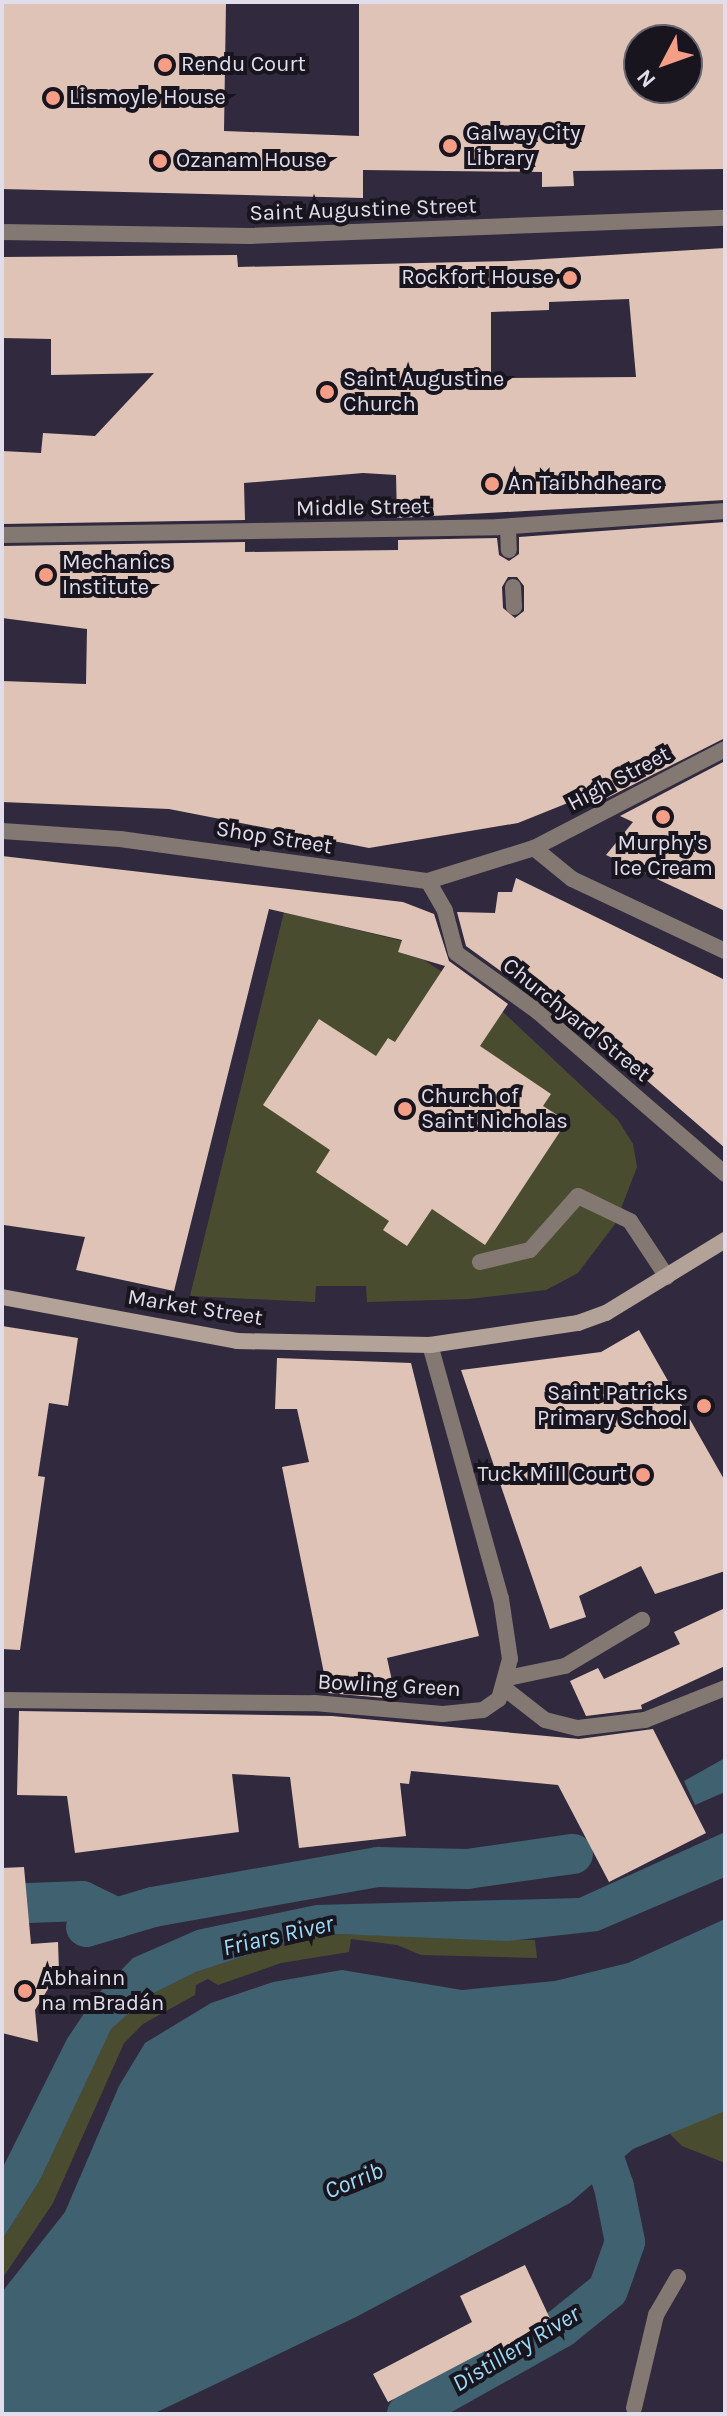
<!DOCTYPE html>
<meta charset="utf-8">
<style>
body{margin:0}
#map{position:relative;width:727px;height:2416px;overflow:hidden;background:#312a3e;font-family:Karla,sans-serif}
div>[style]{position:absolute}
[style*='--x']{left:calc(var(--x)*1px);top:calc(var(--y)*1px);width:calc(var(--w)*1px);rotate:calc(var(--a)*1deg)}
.green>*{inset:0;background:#4a4c30}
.water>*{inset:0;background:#40616f}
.canal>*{height:40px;margin:-20px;padding:0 20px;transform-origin:20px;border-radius:20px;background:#40616f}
.building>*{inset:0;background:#dfc3b7}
.lane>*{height:16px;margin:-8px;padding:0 8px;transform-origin:8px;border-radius:8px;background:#837872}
.street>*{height:16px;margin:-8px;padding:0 8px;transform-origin:8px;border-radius:8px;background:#837872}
.secondary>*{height:16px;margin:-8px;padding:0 8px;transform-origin:8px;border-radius:8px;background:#b3a298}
.dots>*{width:22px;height:22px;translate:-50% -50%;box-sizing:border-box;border:4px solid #18151e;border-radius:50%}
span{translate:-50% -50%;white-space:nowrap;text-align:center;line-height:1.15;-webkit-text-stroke:8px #18151e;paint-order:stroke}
.poi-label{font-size:22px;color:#e1ddea}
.left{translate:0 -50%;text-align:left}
.right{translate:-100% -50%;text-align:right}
.street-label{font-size:22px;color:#e1ddea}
.water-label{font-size:24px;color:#9ddcf8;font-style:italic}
.frame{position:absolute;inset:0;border:4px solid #e1ddea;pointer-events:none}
.north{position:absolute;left:623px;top:24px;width:80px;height:80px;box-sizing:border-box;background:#18151e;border:2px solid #686570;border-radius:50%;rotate:229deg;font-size:22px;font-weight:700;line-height:32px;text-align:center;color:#e1ddea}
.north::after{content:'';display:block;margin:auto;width:28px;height:36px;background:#f49e88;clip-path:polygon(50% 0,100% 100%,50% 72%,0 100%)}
</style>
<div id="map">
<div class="green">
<div style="clip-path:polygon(284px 912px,402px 941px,398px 952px,424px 960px,503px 1012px,618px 1120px,633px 1144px,637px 1167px,615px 1224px,578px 1273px,546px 1290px,469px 1299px,367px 1302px,366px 1286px,316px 1286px,315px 1302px,190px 1296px)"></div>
<div style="clip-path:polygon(338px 1934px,535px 1940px,537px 1958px,421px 1955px,397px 1945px,351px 1939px,349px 1952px,281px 1963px,218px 1985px,208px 1979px,196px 1985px,195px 1995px,143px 2024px,124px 2043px,53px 2203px,2px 2279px,2px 2240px,40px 2180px,111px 2028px,148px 1996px,196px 1972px,298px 1939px)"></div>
<div style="clip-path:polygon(725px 2104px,725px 2163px,682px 2146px,670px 2134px)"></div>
</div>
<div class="water">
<div style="clip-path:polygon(725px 1758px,725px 1792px,695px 1805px,684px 1781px)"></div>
<div style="clip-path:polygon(725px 1832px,725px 1877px,598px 1931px,507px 1941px,338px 1934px,298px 1939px,196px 1972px,148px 1996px,111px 2029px,40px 2180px,2px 2240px,2px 2169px,67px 2039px,95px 1997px,133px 1958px,197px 1930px,316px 1905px,579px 1898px)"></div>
<div style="clip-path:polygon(725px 1919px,725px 2111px,633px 2149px,570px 2203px,356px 2317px,153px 2414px,2px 2414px,2px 2292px,65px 2212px,119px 2086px,145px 2043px,211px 2003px,273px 1982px,342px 1970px,462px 1990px,555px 1981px,628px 1963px)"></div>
</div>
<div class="canal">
<div style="--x:2;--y:1904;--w:80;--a:-2.1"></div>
<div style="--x:82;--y:1901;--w:39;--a:26"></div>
<div style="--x:86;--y:1927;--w:70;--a:-16.6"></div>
<div style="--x:153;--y:1907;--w:229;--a:-10.1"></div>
<div style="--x:378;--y:1867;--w:89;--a:1.3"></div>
<div style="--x:467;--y:1869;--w:107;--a:-8.1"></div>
<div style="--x:407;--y:2414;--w:176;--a:-29.2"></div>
<div style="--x:561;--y:2328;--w:60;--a:-39"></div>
<div style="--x:608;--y:2290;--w:51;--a:-70.5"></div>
<div style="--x:625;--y:2242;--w:56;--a:-101.3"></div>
<div style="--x:614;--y:2187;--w:73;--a:-109.2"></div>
</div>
<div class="building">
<div style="clip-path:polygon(evenodd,2px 2px,226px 2px,224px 131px,359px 136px,359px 2px,725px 2px,725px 169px,573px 171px,574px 186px,542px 187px,542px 172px,363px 170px,363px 198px,2px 189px,2px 2px,639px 40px,687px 40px,687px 88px,639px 88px,639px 40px)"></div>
<div style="clip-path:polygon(evenodd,725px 248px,725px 500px,397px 518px,396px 475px,363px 473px,244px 483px,245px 520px,2px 524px,2px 451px,41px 453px,43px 433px,95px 436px,154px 373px,51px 375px,51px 339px,2px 338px,2px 257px,237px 255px,238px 267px,511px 261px,725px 248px,629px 299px,636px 377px,491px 378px,491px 312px,549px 310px,549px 302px,629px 299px)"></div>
<div style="clip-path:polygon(evenodd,725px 522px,725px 738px,599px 802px,595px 792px,518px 823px,369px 848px,169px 809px,2px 802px,2px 681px,86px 684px,87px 629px,2px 618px,2px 546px,245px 542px,245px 552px,398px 550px,398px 540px,497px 538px,499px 555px,509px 561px,519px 554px,519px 537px,725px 522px,508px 577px,517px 577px,524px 586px,524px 611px,515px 618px,503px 608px,502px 587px,508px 577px)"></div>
<div style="clip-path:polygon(725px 761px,725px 911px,606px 855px,633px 822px,620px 816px)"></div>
<div style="clip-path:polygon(2px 856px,403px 902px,434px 914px,449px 961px,508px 1004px,480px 1046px,551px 1094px,543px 1106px,567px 1121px,485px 1245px,432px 1209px,407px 1246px,383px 1230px,389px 1221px,316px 1172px,330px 1150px,263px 1105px,319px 1019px,376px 1056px,388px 1038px,395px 1042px,445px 966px,398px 952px,402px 940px,269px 909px,174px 1291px,76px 1270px,85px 1237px,4px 1225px)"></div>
<div style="clip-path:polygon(516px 878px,725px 980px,725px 1148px,526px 976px,520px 985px,466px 946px,457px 912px,495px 913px,498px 892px,512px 892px)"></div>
<div style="clip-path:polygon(2px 1326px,78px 1338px,68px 1406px,49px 1403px,38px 1476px,45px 1477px,20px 1650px,2px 1649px)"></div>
<div style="clip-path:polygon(639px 1330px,725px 1481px,725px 1571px,655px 1594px,641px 1566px,579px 1596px,586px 1617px,550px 1629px,461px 1370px,601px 1352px)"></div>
<div style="clip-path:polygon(277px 1358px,411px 1363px,479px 1636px,387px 1658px,396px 1699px,328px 1693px,282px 1467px,309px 1462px,297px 1409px,275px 1409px)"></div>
<div style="clip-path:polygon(725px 1608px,725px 1666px,641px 1705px,642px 1709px,586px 1716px,570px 1681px,598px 1668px,604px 1679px,643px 1661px,680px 1644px,674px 1632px)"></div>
<div style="clip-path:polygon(19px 1711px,332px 1716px,579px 1739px,653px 1729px,706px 1833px,609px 1882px,558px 1785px,411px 1771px,409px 1784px,400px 1783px,406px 1836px,299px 1848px,290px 1777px,232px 1774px,239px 1832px,75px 1853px,67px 1796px,17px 1795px)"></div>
<div style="clip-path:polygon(24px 1867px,31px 1944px,58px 1942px,59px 1971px,35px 2010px,38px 2042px,2px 2033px,2px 1868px)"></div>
<div style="clip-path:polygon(525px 2265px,553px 2325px,488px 2356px,485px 2351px,388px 2402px,373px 2374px,472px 2322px,460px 2296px)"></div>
</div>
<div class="lane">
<div style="--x:508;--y:527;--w:23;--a:88"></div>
<div style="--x:513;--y:587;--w:20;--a:87"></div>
<div style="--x:480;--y:1262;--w:51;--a:-13.5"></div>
<div style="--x:530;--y:1250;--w:72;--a:-48.4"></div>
<div style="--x:578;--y:1196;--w:58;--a:25.7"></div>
<div style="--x:630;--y:1221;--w:67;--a:56.5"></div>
<div style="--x:504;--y:1688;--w:52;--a:38"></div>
<div style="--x:545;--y:1720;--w:34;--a:14"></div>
<div style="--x:578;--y:1728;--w:67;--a:-6.8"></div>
<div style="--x:645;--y:1720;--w:86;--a:-21.8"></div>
<div style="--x:634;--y:2408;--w:96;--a:-76.7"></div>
<div style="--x:656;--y:2315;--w:44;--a:-59.9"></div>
</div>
<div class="street">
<div style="--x:2;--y:232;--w:248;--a:0.9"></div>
<div style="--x:250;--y:236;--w:475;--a:-2.2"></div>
<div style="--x:2;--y:535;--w:496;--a:-0.9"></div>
<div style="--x:498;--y:527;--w:228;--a:-4"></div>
<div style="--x:2;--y:831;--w:118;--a:3.9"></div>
<div style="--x:120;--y:839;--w:311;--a:7.8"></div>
<div style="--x:428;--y:881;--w:111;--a:-17.3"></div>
<div style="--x:534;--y:848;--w:215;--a:-27.4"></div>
<div style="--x:534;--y:848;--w:49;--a:39.2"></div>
<div style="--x:572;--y:879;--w:169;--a:25.2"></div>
<div style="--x:428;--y:881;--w:34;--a:60"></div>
<div style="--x:445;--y:911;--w:43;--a:75.3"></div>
<div style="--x:456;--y:953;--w:100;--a:35.6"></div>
<div style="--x:537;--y:1011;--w:249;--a:40.9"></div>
<div style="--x:508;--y:1678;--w:58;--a:-11.9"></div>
<div style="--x:565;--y:1666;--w:90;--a:-30.9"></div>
<div style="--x:2;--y:1700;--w:312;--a:0.6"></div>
<div style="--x:314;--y:1703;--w:129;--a:4.9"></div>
<div style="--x:443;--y:1714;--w:40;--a:-5.7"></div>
<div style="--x:483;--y:1710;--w:19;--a:-35"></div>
<div style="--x:499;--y:1699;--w:41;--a:-74.6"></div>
<div style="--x:510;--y:1659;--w:61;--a:-98.5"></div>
<div style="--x:501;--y:1599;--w:264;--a:-105.6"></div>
</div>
<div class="secondary">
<div style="--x:2;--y:1297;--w:239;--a:10.6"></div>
<div style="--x:237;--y:1341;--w:193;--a:1.2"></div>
<div style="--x:430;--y:1345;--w:150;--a:-8.5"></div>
<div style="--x:578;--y:1323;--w:30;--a:-20"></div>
<div style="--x:606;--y:1313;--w:140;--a:-31.5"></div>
</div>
<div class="dots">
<div style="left:165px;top:65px;background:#f49e88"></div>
<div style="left:53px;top:98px;background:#f49e88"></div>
<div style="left:450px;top:146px;background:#f49e88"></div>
<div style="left:160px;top:161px;background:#f49e88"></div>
<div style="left:570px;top:278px;background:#f49e88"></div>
<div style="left:327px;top:392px;background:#f49e88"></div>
<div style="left:492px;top:484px;background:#f49e88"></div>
<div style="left:46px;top:575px;background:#f49e88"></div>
<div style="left:663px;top:817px;background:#f49e88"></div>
<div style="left:405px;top:1109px;background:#f49e88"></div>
<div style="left:704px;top:1406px;background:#f49e88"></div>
<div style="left:643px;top:1475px;background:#f49e88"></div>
<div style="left:25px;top:1991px;background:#f49e88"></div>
</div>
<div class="poi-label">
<span class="left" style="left:181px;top:65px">Rendu Court</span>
<span class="left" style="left:69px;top:98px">Lismoyle House</span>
<span class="left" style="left:466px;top:146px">Galway City<br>Library</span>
<span class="left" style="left:176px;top:161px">Ozanam House</span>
<span class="right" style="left:554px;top:278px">Rockfort House</span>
<span class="left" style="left:343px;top:392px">Saint Augustine<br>Church</span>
<span class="left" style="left:508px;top:484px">An Taibhdhearc</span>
<span class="left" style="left:62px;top:575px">Mechanics<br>Institute</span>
<span style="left:663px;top:856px">Murphy's<br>Ice Cream</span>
<span class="left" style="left:421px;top:1109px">Church of<br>Saint Nicholas</span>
<span class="right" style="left:688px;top:1406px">Saint Patricks<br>Primary School</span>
<span class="right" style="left:627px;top:1475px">Tuck Mill Court</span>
<span class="left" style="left:41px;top:1991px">Abhainn<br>na mBradán</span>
</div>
<div class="street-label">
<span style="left:363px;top:210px;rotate:-2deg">Saint Augustine Street</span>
<span style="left:363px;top:508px;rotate:-1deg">Middle Street</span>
<span style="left:619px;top:779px;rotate:-28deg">High Street</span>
<span style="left:274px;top:838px;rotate:9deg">Shop Street</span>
<span style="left:576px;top:1020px;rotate:39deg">Churchyard Street</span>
<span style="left:195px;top:1308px;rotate:9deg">Market Street</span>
<span style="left:389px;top:1686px;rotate:3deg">Bowling Green</span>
</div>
<div class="water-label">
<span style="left:278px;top:1936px;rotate:-13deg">Friars River</span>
<span style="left:354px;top:2181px;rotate:-22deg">Corrib</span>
<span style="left:516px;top:2349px;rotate:-31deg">Distillery River</span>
</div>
<div class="frame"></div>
<div class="north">N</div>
</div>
